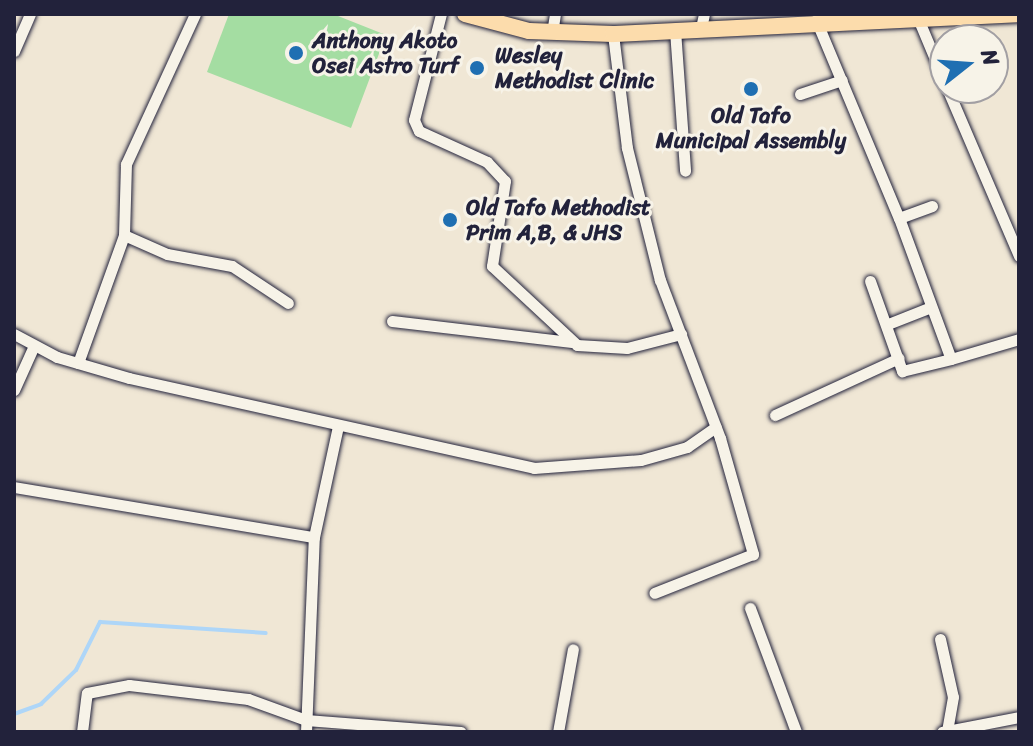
<!DOCTYPE html>
<style>
body{margin:0}
#map{position:relative;width:1033px;height:746px;overflow:hidden;background:#f0e7d5;font-family:Sriracha,sans-serif}
div>[style]{position:absolute}
[style*='--x']{left:calc(var(--x)*1px);top:calc(var(--y)*1px);width:calc(var(--w)*1px);rotate:calc(var(--a)*1deg)}
.green>*{inset:0;background:#a4dda2}
.stream>*{height:4px;margin:-2px;padding:0 2px;transform-origin:2px;border-radius:2px;background:#aed6f8}
.roads{filter:drop-shadow(0 0 2px #22223b) drop-shadow(0 0 2px #22223b)}
.minor>*{height:11px;margin:-5.5px;padding:0 5.5px;transform-origin:5.5px;border-radius:5.5px;background:#f7f3e8}
.primary>*{height:16px;margin:-8px;padding:0 8px;transform-origin:8px;border-radius:8px;background:#fcdcac}
.dots>*{width:22px;height:22px;translate:-50% -50%;box-sizing:border-box;border:4px solid #f7f3e8;border-radius:50%}
span{translate:-50% -50%;white-space:nowrap;text-align:center;line-height:1.15;-webkit-text-stroke:6px #f7f3e8;paint-order:stroke}
.poi-label{font-size:22px;color:#22223b;font-weight:700}
.left{translate:0 -50%;text-align:left}
.frame{position:absolute;inset:0;border:16px solid #22223b;pointer-events:none}
.north{position:absolute;left:929px;top:24px;width:80px;height:80px;box-sizing:border-box;background:#f7f3e8;border:2px solid #a29fa3;border-radius:50%;rotate:73deg;font-size:22px;font-weight:700;line-height:32px;text-align:center;color:#22223b}
.north::after{content:'';display:block;margin:auto;width:28px;height:36px;background:#1f6fb2;clip-path:polygon(50% 0,100% 100%,50% 72%,0 100%)}
</style>
<div id="map">
<div class="green">
<div style="clip-path:polygon(229px 14px,333px 14px,386px 35px,351px 128px,207px 72px)"></div>
</div>
<div class="stream">
<div style="--x:14;--y:714;--w:29;--a:-20"></div>
<div style="--x:41;--y:704;--w:49;--a:-44.2"></div>
<div style="--x:76;--y:670;--w:54;--a:-63.4"></div>
<div style="--x:100;--y:622;--w:166;--a:3.8"></div>
</div>
<div class="roads">
<div class="minor">
<div style="--x:441;--y:14;--w:109;--a:104.3"></div>
<div style="--x:414;--y:120;--w:12;--a:66"></div>
<div style="--x:419;--y:131;--w:75;--a:24.5"></div>
<div style="--x:487;--y:162;--w:26;--a:47"></div>
<div style="--x:505;--y:181;--w:86;--a:98.7"></div>
<div style="--x:492;--y:266;--w:116;--a:42.9"></div>
<div style="--x:577;--y:345;--w:50;--a:3.4"></div>
<div style="--x:627;--y:348;--w:56;--a:-14.5"></div>
<div style="--x:917;--y:16;--w:73;--a:67.3"></div>
<div style="--x:816;--y:20;--w:215;--a:67.3"></div>
<div style="--x:701;--y:28;--w:14;--a:-78"></div>
<div style="--x:675;--y:30;--w:141;--a:85.9"></div>
<div style="--x:552;--y:33;--w:19;--a:-81"></div>
<div style="--x:613;--y:34;--w:115;--a:83"></div>
<div style="--x:627;--y:148;--w:136;--a:76"></div>
<div style="--x:660;--y:280;--w:169;--a:69.2"></div>
<div style="--x:720;--y:438;--w:121;--a:74.1"></div>
<div style="--x:753;--y:554;--w:106;--a:158.5"></div>
<div style="--x:14;--y:51;--w:40;--a:-66.6"></div>
<div style="--x:947;--y:88;--w:183;--a:66.8"></div>
<div style="--x:800;--y:94;--w:44;--a:-18.4"></div>
<div style="--x:932;--y:206;--w:35;--a:160"></div>
<div style="--x:899;--y:218;--w:150;--a:69.8"></div>
<div style="--x:951;--y:359;--w:71;--a:-16.4"></div>
<div style="--x:124;--y:235;--w:47;--a:23.8"></div>
<div style="--x:167;--y:254;--w:66;--a:10.5"></div>
<div style="--x:232;--y:266;--w:67;--a:33.5"></div>
<div style="--x:870;--y:281;--w:96;--a:70.4"></div>
<div style="--x:902;--y:371;--w:50;--a:-13.8"></div>
<div style="--x:392;--y:321;--w:181;--a:6.7"></div>
<div style="--x:888;--y:324;--w:46;--a:-21.6"></div>
<div style="--x:14;--y:334;--w:49;--a:28.1"></div>
<div style="--x:57;--y:357;--w:75;--a:16.3"></div>
<div style="--x:129;--y:378;--w:415;--a:12.5"></div>
<div style="--x:534;--y:468;--w:107;--a:-4.3"></div>
<div style="--x:641;--y:460;--w:48;--a:-15.8"></div>
<div style="--x:687;--y:447;--w:35;--a:-35"></div>
<div style="--x:78;--y:363;--w:136;--a:-70.2"></div>
<div style="--x:124;--y:235;--w:71;--a:-88.4"></div>
<div style="--x:126;--y:164;--w:165;--a:-65.3"></div>
<div style="--x:14;--y:390;--w:46;--a:-65.7"></div>
<div style="--x:775;--y:415;--w:136;--a:-24.7"></div>
<div style="--x:14;--y:487;--w:304;--a:9.5"></div>
<div style="--x:750;--y:608;--w:132;--a:69.6"></div>
<div style="--x:940;--y:639;--w:59;--a:77.4"></div>
<div style="--x:953;--y:697;--w:34;--a:100"></div>
<div style="--x:82;--y:732;--w:39;--a:-83"></div>
<div style="--x:87;--y:693;--w:43;--a:-10.8"></div>
<div style="--x:129;--y:685;--w:120;--a:6.7"></div>
<div style="--x:248;--y:699;--w:62;--a:19.9"></div>
<div style="--x:306;--y:720;--w:155;--a:4.4"></div>
<div style="--x:306;--y:732;--w:195;--a:-87.7"></div>
<div style="--x:314;--y:537;--w:114;--a:-77.8"></div>
<div style="--x:558;--y:732;--w:84;--a:-79.8"></div>
<div style="--x:942;--y:732;--w:78;--a:-11"></div>
</div>
<div class="primary">
<div style="--x:465;--y:14;--w:66;--a:14.9"></div>
<div style="--x:529;--y:31;--w:84;--a:2"></div>
<div style="--x:613;--y:34;--w:406;--a:-2.8"></div>
</div>
</div>
<div class="dots">
<div style="left:296px;top:53px;background:#1f6fb2"></div>
<div style="left:477px;top:68px;background:#1f6fb2"></div>
<div style="left:751px;top:89px;background:#1f6fb2"></div>
<div style="left:450px;top:220px;background:#1f6fb2"></div>
</div>
<div class="poi-label">
<span class="left" style="left:312px;top:53px">Anthony Akoto<br>Osei Astro Turf</span>
<span class="left" style="left:495px;top:68px">Wesley<br>Methodist Clinic</span>
<span style="left:751px;top:128px">Old Tafo<br>Municipal Assembly</span>
<span class="left" style="left:466px;top:220px">Old Tafo Methodist<br>Prim A,B, &amp; JHS</span>
</div>
<div class="frame"></div>
<div class="north">N</div>
</div>
